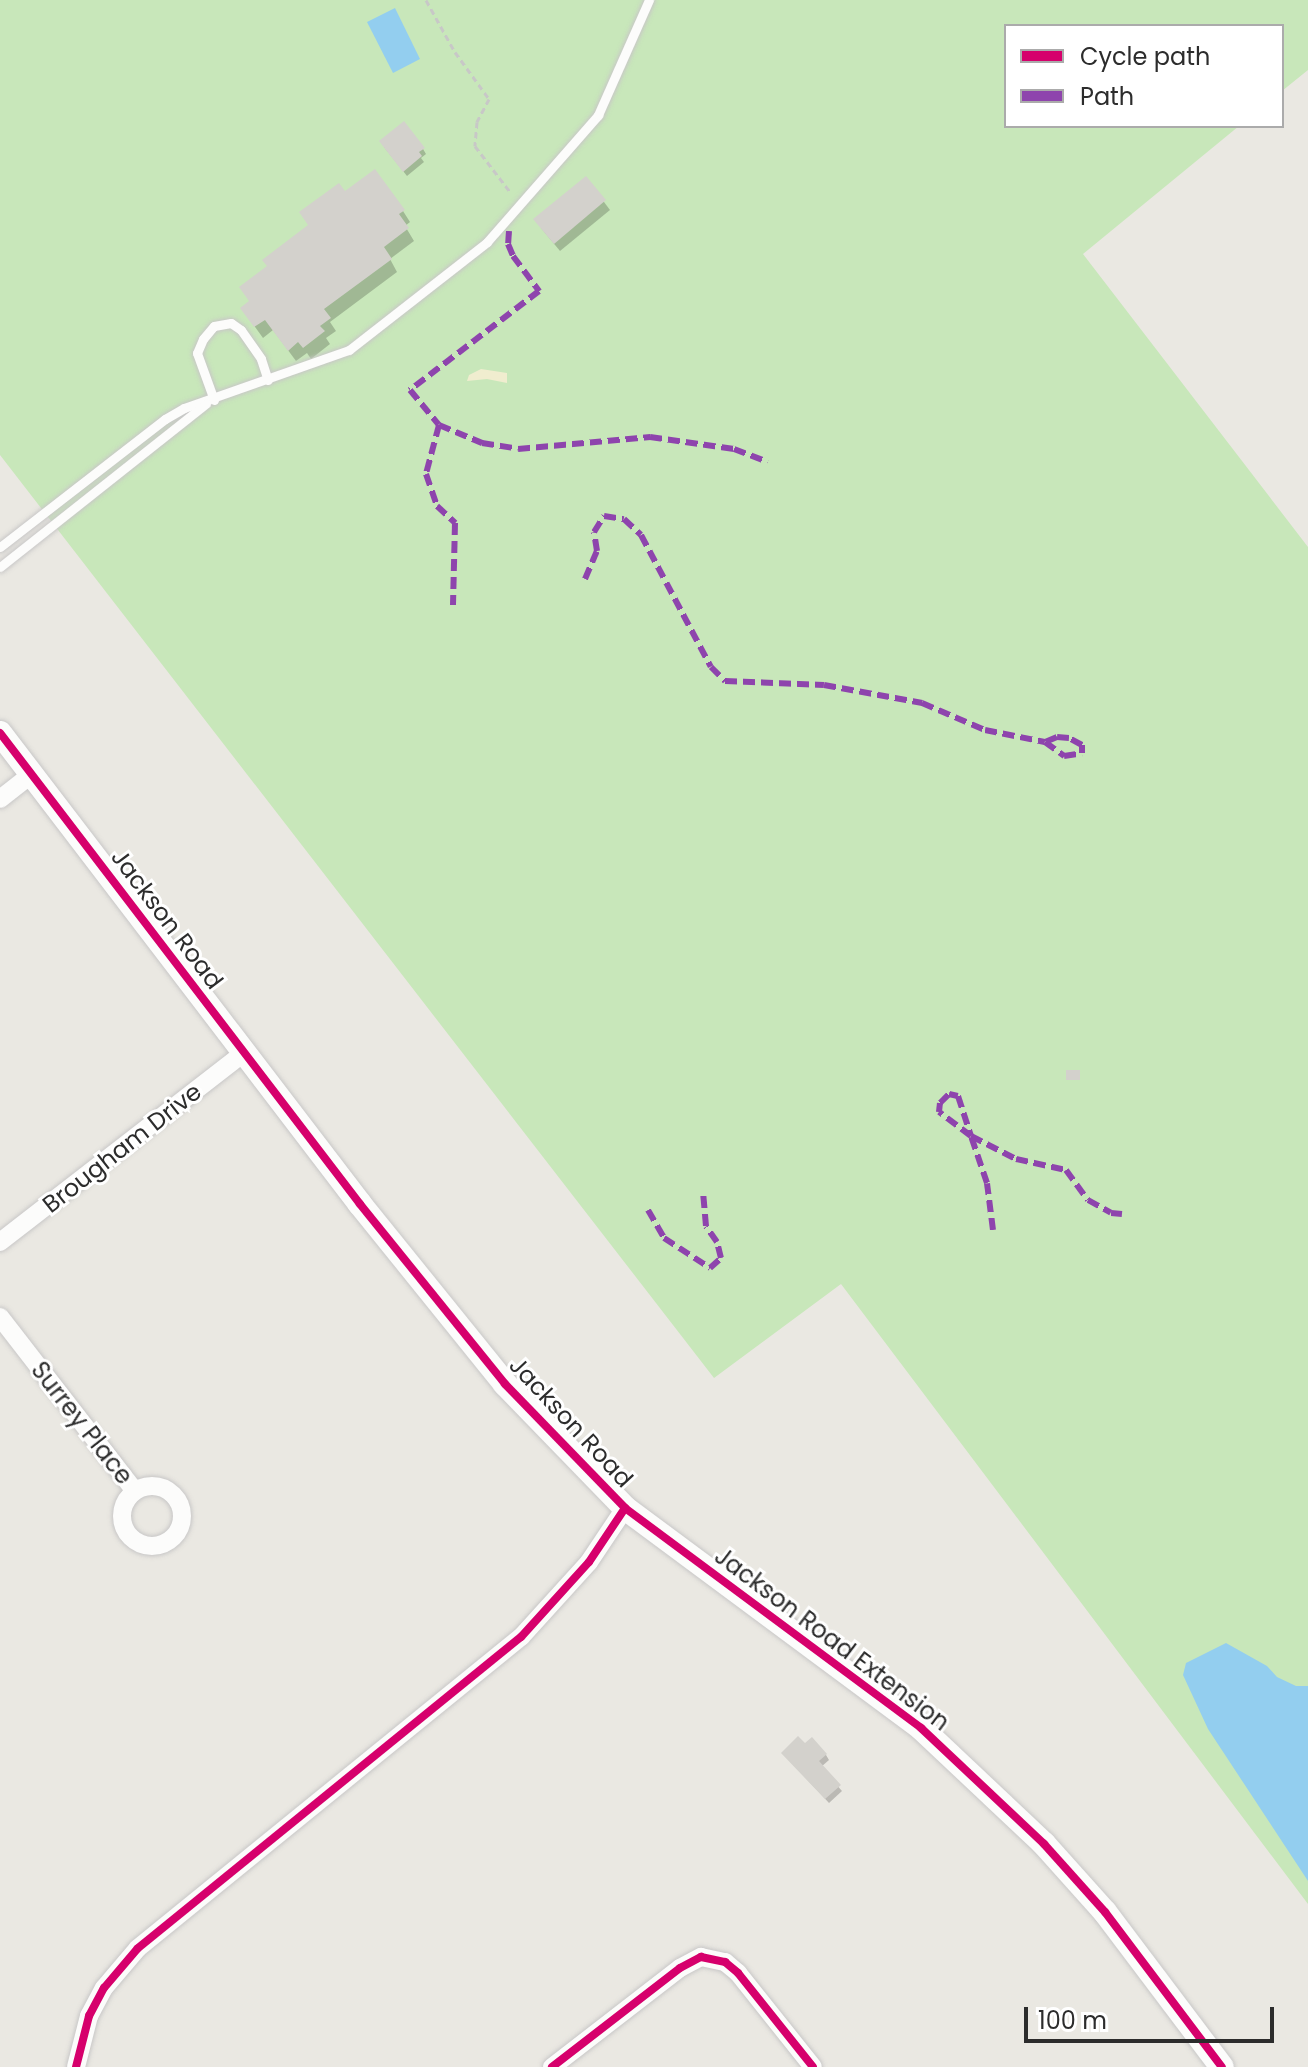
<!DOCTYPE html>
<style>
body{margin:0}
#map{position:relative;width:1308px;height:2067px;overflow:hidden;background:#eae8e2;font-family:Poppins,sans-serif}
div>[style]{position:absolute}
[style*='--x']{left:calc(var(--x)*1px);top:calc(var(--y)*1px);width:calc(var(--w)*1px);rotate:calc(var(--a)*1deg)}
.green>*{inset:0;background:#c8e7ba}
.sand>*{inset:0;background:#f0edcf}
.water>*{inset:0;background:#93ceef}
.shadow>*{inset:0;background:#0003}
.building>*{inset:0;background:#d3d1cc}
.path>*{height:3px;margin-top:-1.5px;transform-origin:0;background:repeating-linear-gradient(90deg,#c8c8c7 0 6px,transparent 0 10px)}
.roads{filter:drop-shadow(0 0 2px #c8c7c7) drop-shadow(0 0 2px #c8c7c7)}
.lane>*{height:9px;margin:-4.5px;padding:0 4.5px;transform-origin:4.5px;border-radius:4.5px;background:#fcfcfb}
.street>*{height:18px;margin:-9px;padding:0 9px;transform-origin:9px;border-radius:9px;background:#fcfcfb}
.street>.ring{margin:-9px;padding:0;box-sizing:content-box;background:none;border:18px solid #fcfcfb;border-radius:50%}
.secondary>*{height:24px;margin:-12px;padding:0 12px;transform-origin:12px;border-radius:12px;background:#fcfcfb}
.quiet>*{height:6px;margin-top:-3px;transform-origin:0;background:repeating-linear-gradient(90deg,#8e44ad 0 12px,transparent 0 18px)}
.cycleway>*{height:8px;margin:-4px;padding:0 4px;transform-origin:4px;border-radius:4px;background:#d6006c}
span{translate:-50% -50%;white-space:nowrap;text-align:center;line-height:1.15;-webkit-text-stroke:6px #fff;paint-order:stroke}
.street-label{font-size:24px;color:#2c2c2c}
.legend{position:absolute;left:1004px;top:24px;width:280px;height:104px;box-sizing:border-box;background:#fff;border:2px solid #ababab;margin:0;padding:10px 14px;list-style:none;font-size:24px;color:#2c2c2c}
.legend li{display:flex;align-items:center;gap:16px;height:40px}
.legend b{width:40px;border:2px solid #ababab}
.scale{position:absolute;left:1024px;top:2007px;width:250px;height:36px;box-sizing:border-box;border:4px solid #2c2c2c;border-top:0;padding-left:10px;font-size:24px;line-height:28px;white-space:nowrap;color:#2c2c2c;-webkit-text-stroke:6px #fff;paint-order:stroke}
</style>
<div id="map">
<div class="green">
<div style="clip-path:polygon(0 0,1308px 0,1308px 70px,1282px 91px,1282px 26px,1006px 26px,1006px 126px,1239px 126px,1083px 254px,1308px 547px,1308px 1904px,841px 1284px,714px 1378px,0 455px)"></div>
</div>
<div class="sand">
<div style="clip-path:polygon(481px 369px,507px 373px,507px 383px,487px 379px,467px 381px,469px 375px)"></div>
</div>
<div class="water">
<div style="clip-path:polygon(395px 8px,420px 59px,393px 73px,367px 22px)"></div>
<div style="clip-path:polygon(1226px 1643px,1267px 1666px,1277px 1677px,1296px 1686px,1308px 1686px,1308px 1881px,1208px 1729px,1183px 1675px,1186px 1663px)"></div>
</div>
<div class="shadow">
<div style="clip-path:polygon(384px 147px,423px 149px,426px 154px,421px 158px,424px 162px,407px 176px)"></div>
<div style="clip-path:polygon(586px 178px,610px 210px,560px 251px,541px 228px)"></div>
<div style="clip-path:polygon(345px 194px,403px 211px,410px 222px,405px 226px,414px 241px,390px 259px,397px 272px,330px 322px,336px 331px,326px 338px,330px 344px,311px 359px,307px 353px,296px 361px,273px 330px,263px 338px,250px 320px,268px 267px)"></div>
<div style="clip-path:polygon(805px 1746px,826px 1755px,829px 1760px,821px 1767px,842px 1791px,829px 1803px,787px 1758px)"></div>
</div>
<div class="building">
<div style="clip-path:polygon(404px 121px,425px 148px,419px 152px,422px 156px,403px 172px,379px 141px)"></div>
<div style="clip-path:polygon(375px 169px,405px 210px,399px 214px,409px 228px,384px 247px,392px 259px,324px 309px,331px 318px,320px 326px,325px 331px,303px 348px,298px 342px,288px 351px,265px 320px,254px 327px,240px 308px,249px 301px,239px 287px,267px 266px,262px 260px,308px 225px,299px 212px,339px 183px,345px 191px)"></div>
<div style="clip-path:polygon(586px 176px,606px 200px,554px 244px,533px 219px)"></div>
<div style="clip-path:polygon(1066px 1070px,1080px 1070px,1080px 1080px,1066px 1080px)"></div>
<div style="clip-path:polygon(798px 1736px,805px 1743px,812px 1737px,827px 1754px,819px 1761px,841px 1785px,825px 1799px,781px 1753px)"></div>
</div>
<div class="path">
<div style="--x:426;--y:0;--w:60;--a:60.9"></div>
<div style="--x:455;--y:52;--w:58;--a:54.1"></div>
<div style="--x:489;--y:99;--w:26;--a:118"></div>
<div style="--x:477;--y:122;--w:24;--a:95"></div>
<div style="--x:475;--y:146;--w:59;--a:52.5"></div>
</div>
<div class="roads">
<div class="lane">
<div style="--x:214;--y:400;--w:50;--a:-109.9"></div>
<div style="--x:197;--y:353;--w:15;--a:-67"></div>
<div style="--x:203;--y:339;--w:17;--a:-50"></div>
<div style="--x:214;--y:326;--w:17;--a:-10"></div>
<div style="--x:231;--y:323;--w:12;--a:35"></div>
<div style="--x:241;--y:330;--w:35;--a:55"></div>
<div style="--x:261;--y:359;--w:22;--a:72"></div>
<div style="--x:0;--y:547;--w:209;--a:-37.8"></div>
<div style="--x:165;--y:419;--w:22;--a:-30"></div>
<div style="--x:184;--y:408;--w:175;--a:-19.4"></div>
<div style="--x:349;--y:350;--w:175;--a:-38"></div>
<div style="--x:487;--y:242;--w:169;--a:-48.8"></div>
<div style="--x:598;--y:115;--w:126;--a:-66.1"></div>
<div style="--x:0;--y:567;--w:263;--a:-38.4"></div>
</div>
<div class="street">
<div style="--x:0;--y:799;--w:41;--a:-38"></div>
<div style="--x:0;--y:1242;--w:309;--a:-37.8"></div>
<div style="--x:0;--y:1317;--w:220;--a:52.2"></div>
<div class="ring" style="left:122px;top:1486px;width:42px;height:42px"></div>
<div style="--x:76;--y:2067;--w:53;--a:-75.7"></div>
<div style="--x:89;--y:2016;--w:32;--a:-62"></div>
<div style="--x:104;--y:1988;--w:52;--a:-49.6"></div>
<div style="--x:138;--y:1948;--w:493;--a:-39.1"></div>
<div style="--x:521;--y:1637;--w:101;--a:-47.8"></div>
<div style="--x:589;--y:1562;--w:65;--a:-56.3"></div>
<div style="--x:552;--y:2067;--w:162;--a:-37.7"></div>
<div style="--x:680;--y:1968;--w:24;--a:-28"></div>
<div style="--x:701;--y:1957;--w:25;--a:12"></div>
<div style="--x:725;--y:1962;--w:17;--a:40"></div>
<div style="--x:738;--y:1973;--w:120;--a:51.4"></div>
</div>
<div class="secondary">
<div style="--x:0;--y:733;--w:593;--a:52.61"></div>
<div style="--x:360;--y:1204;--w:231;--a:51.1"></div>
<div style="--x:505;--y:1384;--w:173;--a:45.9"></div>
<div style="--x:625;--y:1508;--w:369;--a:36.6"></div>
<div style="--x:921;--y:1728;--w:169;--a:43.3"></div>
<div style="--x:1044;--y:1844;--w:91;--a:48.1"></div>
<div style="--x:1105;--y:1912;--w:194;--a:53"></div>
</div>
</div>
<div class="quiet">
<div style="--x:509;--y:231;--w:13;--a:94"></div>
<div style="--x:508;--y:244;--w:13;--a:67"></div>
<div style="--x:513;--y:256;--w:44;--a:53.4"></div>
<div style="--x:539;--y:291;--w:163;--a:142.5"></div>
<div style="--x:410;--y:390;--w:45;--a:50.4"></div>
<div style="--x:439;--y:425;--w:47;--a:22.7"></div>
<div style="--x:482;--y:443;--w:36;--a:9"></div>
<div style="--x:518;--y:449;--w:133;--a:-5.2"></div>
<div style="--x:650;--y:437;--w:85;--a:8.1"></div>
<div style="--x:734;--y:449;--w:36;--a:21"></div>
<div style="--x:439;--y:425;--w:51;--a:104.9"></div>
<div style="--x:426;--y:474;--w:34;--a:71"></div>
<div style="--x:437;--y:506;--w:25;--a:43"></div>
<div style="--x:455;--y:523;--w:82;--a:91.4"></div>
<div style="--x:585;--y:579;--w:30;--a:-67"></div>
<div style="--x:597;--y:551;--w:19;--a:-99"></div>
<div style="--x:594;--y:532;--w:19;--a:-58"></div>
<div style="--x:604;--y:516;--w:20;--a:9"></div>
<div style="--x:624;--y:519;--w:23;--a:43"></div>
<div style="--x:641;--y:535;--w:149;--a:62.1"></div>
<div style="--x:711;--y:667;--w:20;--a:45"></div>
<div style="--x:725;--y:681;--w:99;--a:2.3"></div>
<div style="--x:824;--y:685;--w:100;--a:10.4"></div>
<div style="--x:922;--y:703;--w:69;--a:23.2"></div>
<div style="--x:985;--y:730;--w:61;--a:11.3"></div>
<div style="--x:1045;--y:742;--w:24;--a:36"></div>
<div style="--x:1064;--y:756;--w:18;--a:-9"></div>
<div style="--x:1082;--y:753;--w:8;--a:-90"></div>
<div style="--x:1082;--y:745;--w:15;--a:-152"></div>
<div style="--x:1069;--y:738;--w:12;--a:-175"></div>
<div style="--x:1057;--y:737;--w:13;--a:157"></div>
<div style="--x:949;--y:1094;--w:9;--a:13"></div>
<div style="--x:958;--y:1096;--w:42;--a:72"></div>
<div style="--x:971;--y:1136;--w:40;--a:-143"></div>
<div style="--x:939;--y:1112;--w:9;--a:-84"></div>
<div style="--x:940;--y:1103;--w:13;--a:-45"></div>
<div style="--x:648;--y:1210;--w:32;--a:60"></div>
<div style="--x:664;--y:1238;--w:55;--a:33.1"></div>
<div style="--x:710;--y:1268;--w:15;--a:-42"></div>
<div style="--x:721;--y:1258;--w:16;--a:-104"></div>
<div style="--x:717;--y:1242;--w:19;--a:-125"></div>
<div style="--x:706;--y:1226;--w:34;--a:-95"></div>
<div style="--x:993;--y:1230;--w:47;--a:-97.3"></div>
<div style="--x:987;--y:1183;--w:50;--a:-108.8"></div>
<div style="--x:971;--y:1136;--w:51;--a:27.1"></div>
<div style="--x:1016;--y:1159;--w:51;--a:12.4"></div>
<div style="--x:1066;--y:1170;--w:37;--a:54"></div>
<div style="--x:1088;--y:1200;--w:26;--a:29"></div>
<div style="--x:1111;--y:1213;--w:11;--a:5"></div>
</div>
<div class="cycleway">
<div style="--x:0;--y:733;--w:593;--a:52.61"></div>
<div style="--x:360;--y:1204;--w:231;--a:51.1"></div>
<div style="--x:505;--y:1384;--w:173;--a:45.9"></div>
<div style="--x:625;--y:1508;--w:369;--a:36.6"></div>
<div style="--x:921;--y:1728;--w:169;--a:43.3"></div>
<div style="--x:1044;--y:1844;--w:91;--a:48.1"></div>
<div style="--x:1105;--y:1912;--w:194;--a:53"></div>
<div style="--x:76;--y:2067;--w:53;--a:-75.7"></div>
<div style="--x:89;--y:2016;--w:32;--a:-62"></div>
<div style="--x:104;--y:1988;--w:52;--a:-49.6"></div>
<div style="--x:138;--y:1948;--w:493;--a:-39.1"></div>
<div style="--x:521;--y:1637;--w:101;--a:-47.8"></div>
<div style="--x:589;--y:1562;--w:65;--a:-56.3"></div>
<div style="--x:552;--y:2067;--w:162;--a:-37.7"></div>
<div style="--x:680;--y:1968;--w:24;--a:-28"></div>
<div style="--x:701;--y:1957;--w:25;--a:12"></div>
<div style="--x:725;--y:1962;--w:17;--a:40"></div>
<div style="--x:738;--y:1973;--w:120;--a:51.4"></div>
</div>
<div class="street-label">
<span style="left:167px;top:919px;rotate:53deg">Jackson Road</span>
<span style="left:122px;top:1148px;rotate:-38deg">Brougham Drive</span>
<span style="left:571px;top:1422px;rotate:47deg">Jackson Road</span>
<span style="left:82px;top:1423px;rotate:52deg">Surrey Place</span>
<span style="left:832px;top:1639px;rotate:37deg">Jackson Road Extension</span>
</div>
<ul class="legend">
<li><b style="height:10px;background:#d6006c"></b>Cycle path</li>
<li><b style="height:10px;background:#8e44ad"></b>Path</li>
</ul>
<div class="scale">100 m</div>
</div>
